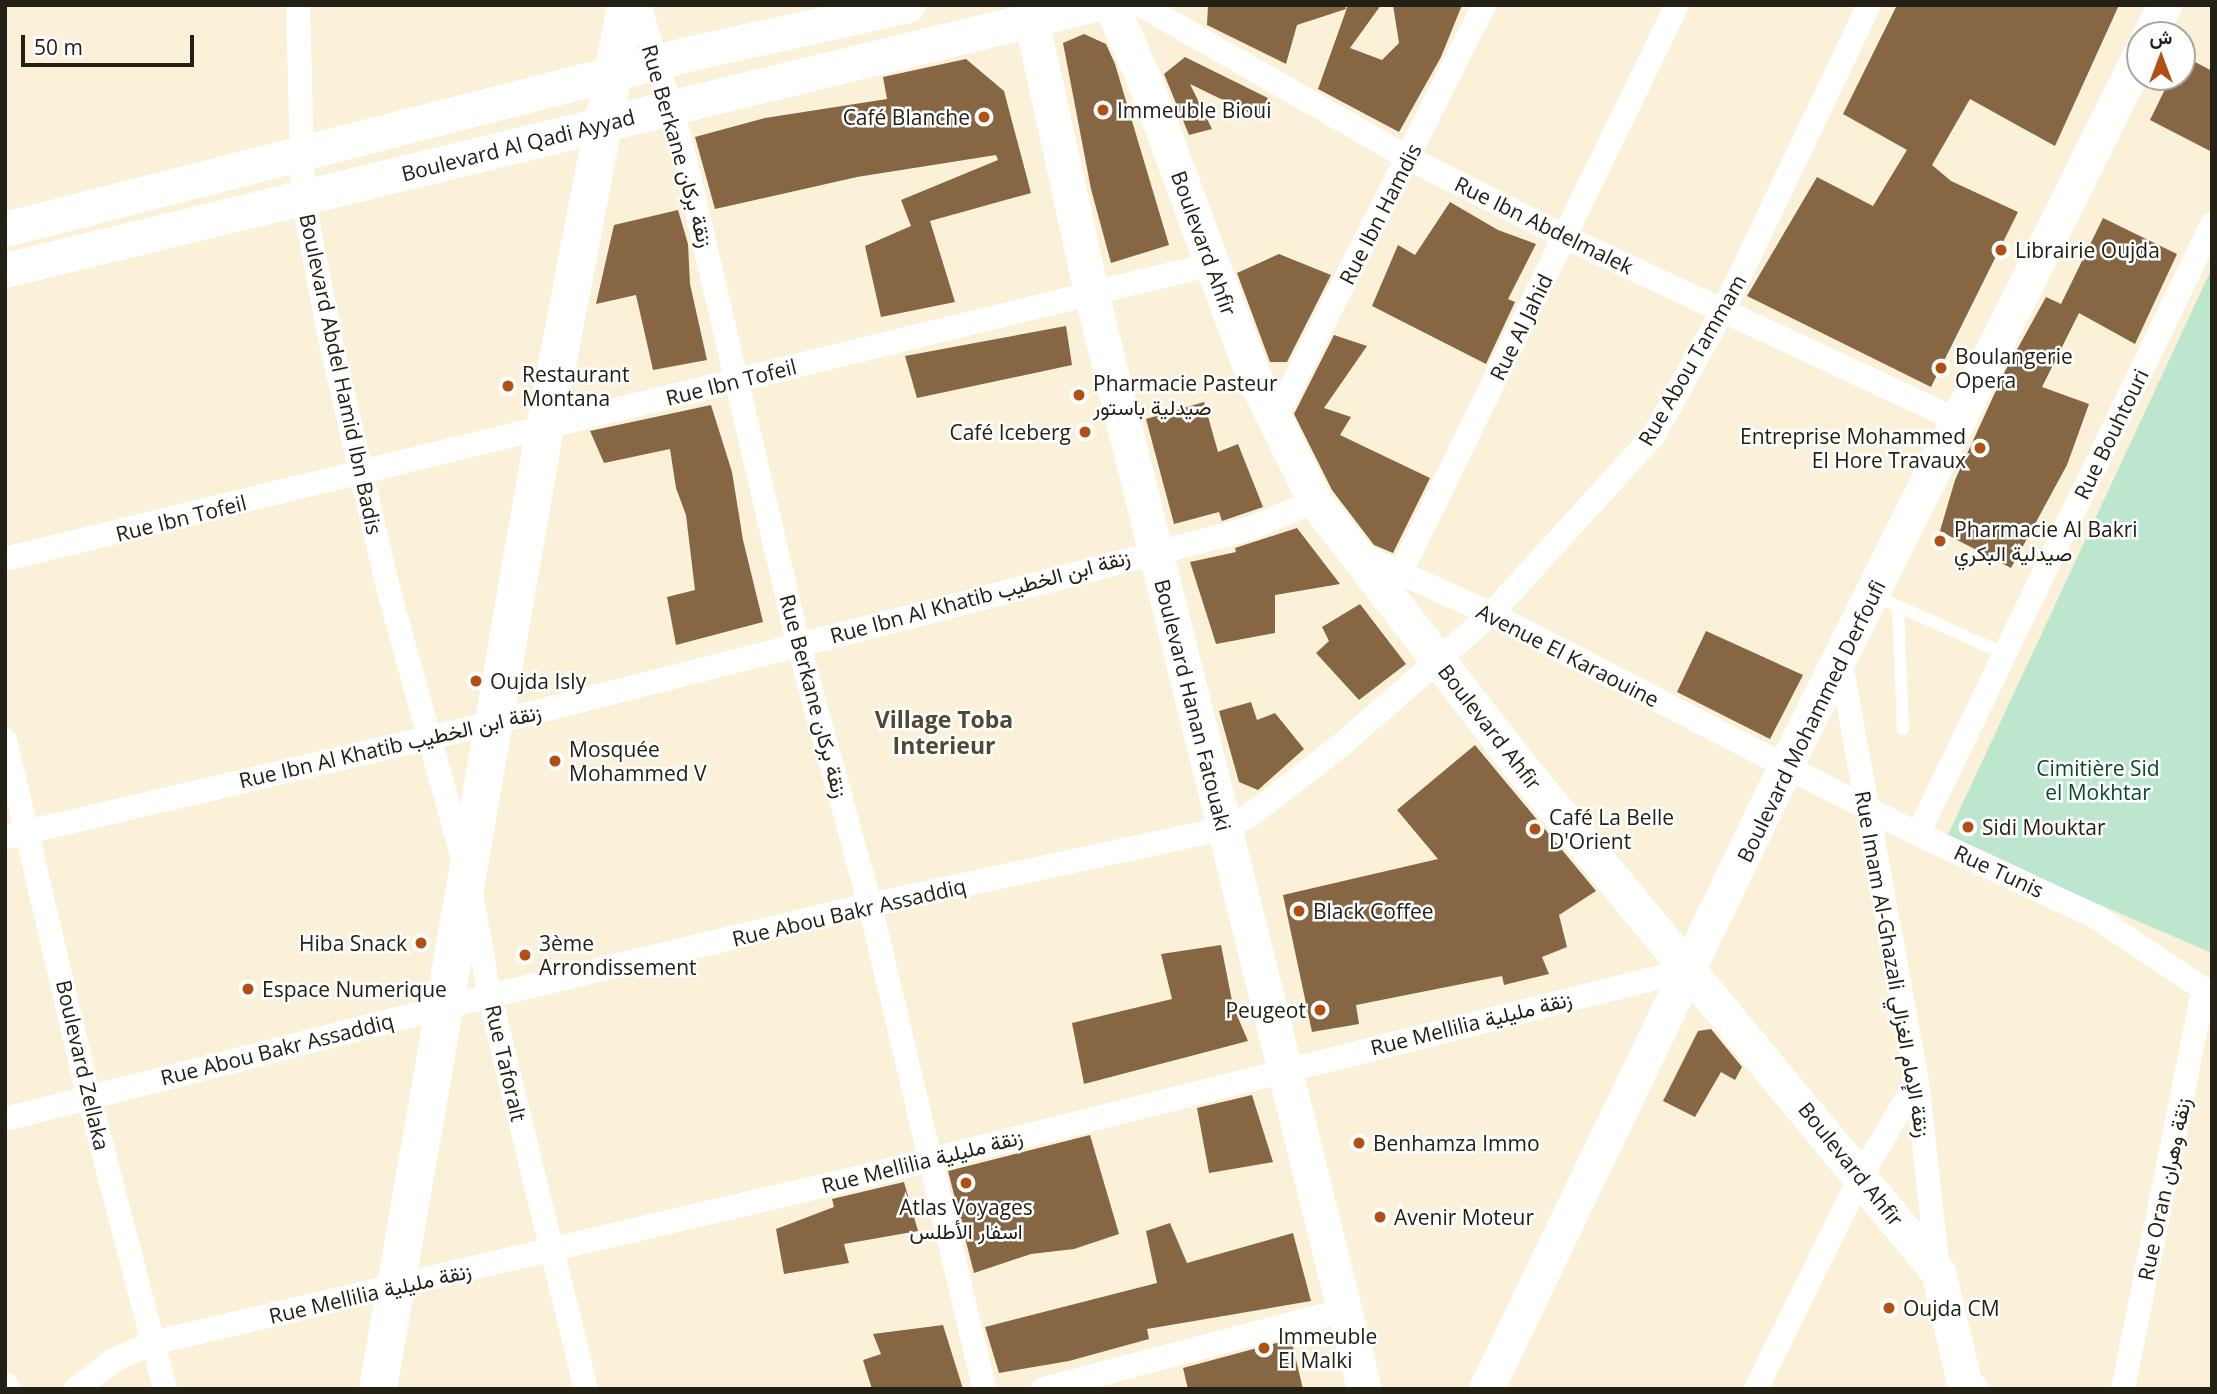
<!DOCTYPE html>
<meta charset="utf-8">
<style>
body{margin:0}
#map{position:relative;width:2217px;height:1394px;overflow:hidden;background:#faf1d8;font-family:"Open Sans",Vazirmatn,sans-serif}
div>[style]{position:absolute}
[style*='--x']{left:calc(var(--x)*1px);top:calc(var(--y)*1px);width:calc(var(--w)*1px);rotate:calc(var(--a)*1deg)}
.green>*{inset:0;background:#bce6ce}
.building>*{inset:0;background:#876643}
.lane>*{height:12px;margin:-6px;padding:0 6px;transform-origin:6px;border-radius:6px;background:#fff}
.street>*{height:24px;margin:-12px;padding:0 12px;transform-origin:12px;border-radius:12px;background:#fff}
.secondary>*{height:35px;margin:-17.5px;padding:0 17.5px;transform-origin:17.5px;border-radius:17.5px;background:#fff}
.primary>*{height:38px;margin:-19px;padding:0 19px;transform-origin:19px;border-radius:19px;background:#fff}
.dots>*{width:19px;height:19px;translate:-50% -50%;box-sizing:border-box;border:4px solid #fff;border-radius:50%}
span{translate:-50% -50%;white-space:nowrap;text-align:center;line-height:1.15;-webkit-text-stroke:5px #fff;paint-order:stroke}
.poi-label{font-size:21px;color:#232016}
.left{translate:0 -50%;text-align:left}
.right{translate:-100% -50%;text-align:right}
.street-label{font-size:21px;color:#232016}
.park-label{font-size:21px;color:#0a492e}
.neighbourhood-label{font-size:23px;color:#504833;font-weight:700}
.frame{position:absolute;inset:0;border:7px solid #232016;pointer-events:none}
.north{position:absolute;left:2126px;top:21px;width:70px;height:70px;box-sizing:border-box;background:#fff;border:2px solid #a7a6a2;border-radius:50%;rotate:0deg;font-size:19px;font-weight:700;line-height:28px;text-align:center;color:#232016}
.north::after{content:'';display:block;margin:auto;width:24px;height:32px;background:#b25013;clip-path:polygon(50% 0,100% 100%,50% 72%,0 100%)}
.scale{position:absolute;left:21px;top:35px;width:173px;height:32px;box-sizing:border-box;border:4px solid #232016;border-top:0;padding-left:9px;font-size:21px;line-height:24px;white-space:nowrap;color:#232016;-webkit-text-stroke:5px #fff;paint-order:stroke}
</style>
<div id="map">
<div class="green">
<div style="clip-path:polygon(2212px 268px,2212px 953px,1946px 839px)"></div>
</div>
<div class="building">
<div style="clip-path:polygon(1208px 5px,1345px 5px,1346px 9px,1297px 25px,1286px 64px,1207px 25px)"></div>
<div style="clip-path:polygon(1348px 5px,1381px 5px,1350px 48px,1382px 60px,1399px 43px,1393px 5px,1462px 5px,1441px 57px,1399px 132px,1318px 89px)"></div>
<div style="clip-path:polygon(1897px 5px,2119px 5px,2055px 146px,1970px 99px,1932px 165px,1951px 181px,2018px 212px,1931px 387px,1747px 296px,1817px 177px,1873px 206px,1907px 150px,1843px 114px)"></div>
<div style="clip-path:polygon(1084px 34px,1106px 44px,1115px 64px,1169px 245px,1111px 263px,1091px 189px,1063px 43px)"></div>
<div style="clip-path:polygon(2182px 55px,2212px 71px,2212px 152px,2150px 120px,2171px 77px,2182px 77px)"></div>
<div style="clip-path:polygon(1185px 57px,1268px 98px,1258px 117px,1190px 84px,1212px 129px,1189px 135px,1164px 74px)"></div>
<div style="clip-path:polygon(966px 59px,1004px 91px,1031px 193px,930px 221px,955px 302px,881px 317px,865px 246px,911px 226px,901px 200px,998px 160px,996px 155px,857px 177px,715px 209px,695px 137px,765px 118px,887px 99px,883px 77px)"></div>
<div style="clip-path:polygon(1450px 202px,1498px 230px,1536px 244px,1508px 299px,1515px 302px,1486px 364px,1372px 306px,1398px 245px,1415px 255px)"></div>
<div style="clip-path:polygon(678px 210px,688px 244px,690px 284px,707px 360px,653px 370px,636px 295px,596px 304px,614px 225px)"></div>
<div style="clip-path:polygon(2103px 218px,2177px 254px,2135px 344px,2079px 313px,2042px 387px,2089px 404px,2067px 465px,2011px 568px,1940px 531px,1955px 480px,2004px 373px,2046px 297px,2061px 304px)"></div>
<div style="clip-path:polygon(1279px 254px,1331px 275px,1287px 362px,1270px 362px,1237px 273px)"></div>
<div style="clip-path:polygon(1066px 326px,1072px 365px,917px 398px,905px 356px)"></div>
<div style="clip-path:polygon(1334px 335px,1367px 346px,1324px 408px,1351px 417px,1340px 435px,1430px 478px,1393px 553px,1374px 545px,1332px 490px,1294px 414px)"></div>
<div style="clip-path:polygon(1204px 402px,1218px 452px,1238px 444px,1263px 507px,1222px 521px,1219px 512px,1174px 524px,1146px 419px)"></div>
<div style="clip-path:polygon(711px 405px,732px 472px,743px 540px,763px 622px,676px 645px,667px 597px,695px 590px,686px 515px,676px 488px,670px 449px,604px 463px,590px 431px)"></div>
<div style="clip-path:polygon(1297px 528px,1340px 584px,1275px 595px,1275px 633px,1216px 644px,1190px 562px,1236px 552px,1235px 548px)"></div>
<div style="clip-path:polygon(1360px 604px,1406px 664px,1359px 700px,1316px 653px,1329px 641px,1322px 627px)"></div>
<div style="clip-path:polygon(1706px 631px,1803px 675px,1770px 739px,1677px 692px)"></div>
<div style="clip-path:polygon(1251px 702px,1257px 720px,1275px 713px,1304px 749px,1258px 790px,1239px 782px,1219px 711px)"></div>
<div style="clip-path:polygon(1475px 745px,1596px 891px,1559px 915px,1567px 947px,1542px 957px,1549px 974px,1504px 985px,1502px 976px,1356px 1005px,1359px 1024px,1312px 1032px,1283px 895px,1438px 859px,1397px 810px)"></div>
<div style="clip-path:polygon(1221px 945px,1233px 1006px,1248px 1041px,1084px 1084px,1072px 1023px,1172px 999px,1161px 954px)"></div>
<div style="clip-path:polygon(1711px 1029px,1742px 1067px,1735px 1080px,1721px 1072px,1695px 1117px,1663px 1101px,1698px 1031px)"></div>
<div style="clip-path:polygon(1252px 1095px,1273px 1162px,1209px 1173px,1197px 1108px)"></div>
<div style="clip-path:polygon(1090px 1135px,1119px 1234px,1074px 1249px,1031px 1254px,974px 1273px,948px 1171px)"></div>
<div style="clip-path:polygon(904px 1182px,918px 1231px,844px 1244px,849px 1263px,784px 1274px,776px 1229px,834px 1207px,832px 1199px)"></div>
<div style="clip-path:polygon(1170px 1223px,1187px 1263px,1293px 1233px,1311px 1301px,1147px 1329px,1149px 1339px,1069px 1361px,999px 1373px,985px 1327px,1157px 1283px,1146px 1231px)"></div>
<div style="clip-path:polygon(943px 1325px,963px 1389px,872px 1389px,863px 1360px,881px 1354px,873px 1334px)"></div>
<div style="clip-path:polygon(1291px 1339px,1303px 1389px,1188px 1389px,1183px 1368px)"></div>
</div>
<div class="lane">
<div style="--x:1873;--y:595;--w:145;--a:24.1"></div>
<div style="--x:1898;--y:607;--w:122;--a:87.7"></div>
</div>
<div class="street">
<div style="--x:298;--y:5;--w:193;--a:88.5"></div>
<div style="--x:303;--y:198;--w:148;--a:79.1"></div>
<div style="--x:331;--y:343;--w:256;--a:76.9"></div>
<div style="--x:389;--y:592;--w:296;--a:74.5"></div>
<div style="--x:468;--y:877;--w:123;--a:79.7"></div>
<div style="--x:490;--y:998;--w:403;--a:76.2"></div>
<div style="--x:639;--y:5;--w:140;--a:73"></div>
<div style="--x:680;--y:139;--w:518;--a:76.82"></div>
<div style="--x:798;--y:643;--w:272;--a:74.6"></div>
<div style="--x:870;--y:905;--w:497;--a:76.7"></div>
<div style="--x:1141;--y:5;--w:308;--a:29.8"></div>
<div style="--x:1408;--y:158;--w:176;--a:26.7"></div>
<div style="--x:1565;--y:237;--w:435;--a:25"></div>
<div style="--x:1274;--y:421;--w:466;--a:-63.2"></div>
<div style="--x:1359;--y:554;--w:145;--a:24.4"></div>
<div style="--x:1491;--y:614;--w:480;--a:27.3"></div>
<div style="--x:1918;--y:834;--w:195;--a:24.9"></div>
<div style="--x:2095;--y:916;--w:141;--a:34"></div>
<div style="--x:5;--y:559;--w:1243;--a:-13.73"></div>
<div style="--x:1401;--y:572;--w:631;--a:-64.04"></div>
<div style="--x:1840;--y:658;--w:430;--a:79.7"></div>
<div style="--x:1917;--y:1081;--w:192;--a:83.7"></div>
<div style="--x:5;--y:740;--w:367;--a:76.8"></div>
<div style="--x:89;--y:1097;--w:302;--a:75.4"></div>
<div style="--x:1918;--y:834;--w:677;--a:-64.27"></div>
<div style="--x:5;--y:837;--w:505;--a:-13.16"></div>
<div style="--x:497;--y:722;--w:426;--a:-14.3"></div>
<div style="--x:910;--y:617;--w:350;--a:-14.6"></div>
<div style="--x:1249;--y:529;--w:72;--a:-23"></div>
<div style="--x:5;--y:1119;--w:453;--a:-14.3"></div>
<div style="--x:444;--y:1007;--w:438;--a:-13.5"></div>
<div style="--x:870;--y:905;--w:363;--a:-12.2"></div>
<div style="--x:1225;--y:828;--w:25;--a:-26"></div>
<div style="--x:1248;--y:817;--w:118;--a:-37.7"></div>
<div style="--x:1341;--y:745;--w:199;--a:-41.1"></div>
<div style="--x:1491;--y:614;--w:241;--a:-47.7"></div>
<div style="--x:1653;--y:436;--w:143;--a:-60.8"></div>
<div style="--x:1723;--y:311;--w:339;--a:-64.5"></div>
<div style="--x:5;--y:1384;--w:6;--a:59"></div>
<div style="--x:76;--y:1389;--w:48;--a:-37.3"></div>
<div style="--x:114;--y:1360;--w:42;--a:-24.1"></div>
<div style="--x:152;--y:1343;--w:746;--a:-13.18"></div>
<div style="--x:878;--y:1173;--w:835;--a:-14.07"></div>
<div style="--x:1043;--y:1389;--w:311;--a:-14.7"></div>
<div style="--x:1756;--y:1389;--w:237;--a:-63.8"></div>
<div style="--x:1861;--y:1176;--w:110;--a:-59.5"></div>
<div style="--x:2123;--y:1389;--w:408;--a:-78.6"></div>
</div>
<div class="secondary">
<div style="--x:1028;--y:5;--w:299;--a:77.6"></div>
<div style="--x:1092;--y:297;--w:1125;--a:76.01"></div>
<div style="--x:1111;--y:5;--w:84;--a:66.2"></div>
<div style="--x:1145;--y:82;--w:312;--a:69.8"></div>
<div style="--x:1253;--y:375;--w:140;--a:63.8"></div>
<div style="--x:1315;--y:501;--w:346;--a:52.3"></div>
<div style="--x:1527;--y:775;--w:645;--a:50.41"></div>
<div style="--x:1938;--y:1272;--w:117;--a:76.7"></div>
<div style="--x:1965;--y:1386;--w:6;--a:31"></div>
<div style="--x:2150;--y:35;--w:33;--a:-65"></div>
<div style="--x:5;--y:229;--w:709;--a:-14.37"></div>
<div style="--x:692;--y:53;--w:221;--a:-12.5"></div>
<div style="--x:5;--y:270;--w:1118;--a:-13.71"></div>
<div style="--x:1486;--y:1389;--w:690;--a:-64.33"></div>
<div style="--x:1785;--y:767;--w:796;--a:-63.5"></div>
</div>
<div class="primary">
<div style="--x:378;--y:1389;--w:976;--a:-80.15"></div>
<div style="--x:545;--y:427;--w:430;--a:-79.1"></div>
</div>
<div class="dots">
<div style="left:1103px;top:110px;background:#b25013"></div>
<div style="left:984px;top:117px;background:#b25013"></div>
<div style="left:2001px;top:250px;background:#b25013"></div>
<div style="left:1941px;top:368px;background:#b25013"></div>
<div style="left:508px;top:386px;background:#b25013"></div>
<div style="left:1079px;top:395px;background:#b25013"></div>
<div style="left:1085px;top:432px;background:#b25013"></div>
<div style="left:1980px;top:448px;background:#b25013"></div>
<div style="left:1940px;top:541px;background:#b25013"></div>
<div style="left:476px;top:681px;background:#b25013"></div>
<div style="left:555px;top:761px;background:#b25013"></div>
<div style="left:1968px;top:827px;background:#b25013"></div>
<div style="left:1535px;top:829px;background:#b25013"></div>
<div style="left:1299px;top:911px;background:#b25013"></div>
<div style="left:421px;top:943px;background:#b25013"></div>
<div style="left:525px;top:955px;background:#b25013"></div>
<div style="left:248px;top:989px;background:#b25013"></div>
<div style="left:1320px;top:1010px;background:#b25013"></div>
<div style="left:1359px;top:1143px;background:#b25013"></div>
<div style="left:966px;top:1183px;background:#b25013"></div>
<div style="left:1380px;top:1217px;background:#b25013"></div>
<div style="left:1889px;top:1308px;background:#b25013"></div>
<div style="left:1264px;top:1348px;background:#b25013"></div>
</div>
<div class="poi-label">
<span class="left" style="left:1117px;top:110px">Immeuble Bioui</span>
<span class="right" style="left:970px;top:117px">Café Blanche</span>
<span class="left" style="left:2015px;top:250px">Librairie Oujda</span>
<span class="left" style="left:1955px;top:368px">Boulangerie<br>Opera</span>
<span class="left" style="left:522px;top:386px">Restaurant<br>Montana</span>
<span class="left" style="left:1093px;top:395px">Pharmacie Pasteur<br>صيدلية باستور</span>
<span class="right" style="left:1071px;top:432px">Café Iceberg</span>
<span class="right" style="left:1966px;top:448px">Entreprise Mohammed<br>El Hore Travaux</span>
<span class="left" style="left:1954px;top:541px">Pharmacie Al Bakri<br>صيدلية البكري</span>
<span class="left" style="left:490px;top:681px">Oujda Isly</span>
<span class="left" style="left:569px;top:761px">Mosquée<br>Mohammed V</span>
<span class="left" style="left:1549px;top:829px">Café La Belle<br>D'Orient</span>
<span class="left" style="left:1982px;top:827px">Sidi Mouktar</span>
<span class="left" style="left:1313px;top:911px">Black Coffee</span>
<span class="right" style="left:407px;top:943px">Hiba Snack</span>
<span class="left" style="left:539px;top:955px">3ème<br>Arrondissement</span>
<span class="left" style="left:262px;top:989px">Espace Numerique</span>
<span class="right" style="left:1306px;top:1010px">Peugeot</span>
<span class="left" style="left:1373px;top:1143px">Benhamza Immo</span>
<span style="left:966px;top:1219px">Atlas Voyages<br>اسفار الأطلس</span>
<span class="left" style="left:1394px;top:1217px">Avenir Moteur</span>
<span class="left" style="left:1903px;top:1308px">Oujda CM</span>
<span class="left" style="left:1278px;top:1348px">Immeuble<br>El Malki</span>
</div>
<div class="street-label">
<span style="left:518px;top:145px;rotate:-14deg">Boulevard Al Qadi Ayyad</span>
<span style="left:678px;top:146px;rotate:74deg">Rue Berkane زنقة بركان</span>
<span style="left:1380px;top:214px;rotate:-63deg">Rue Ibn Hamdis</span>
<span style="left:1544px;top:225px;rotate:26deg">Rue Ibn Abdelmalek</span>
<span style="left:1204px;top:243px;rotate:70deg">Boulevard Ahfir</span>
<span style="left:1521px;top:327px;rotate:-64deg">Rue Al Jahid</span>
<span style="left:1692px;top:360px;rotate:-60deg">Rue Abou Tammam</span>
<span style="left:341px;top:374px;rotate:78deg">Boulevard Abdel Hamid Ibn Badis</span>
<span style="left:731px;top:382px;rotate:-14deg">Rue Ibn Tofeil</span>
<span style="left:2111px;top:434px;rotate:-64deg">Rue Bouhtouri</span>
<span style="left:181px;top:518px;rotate:-14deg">Rue Ibn Tofeil</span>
<span style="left:980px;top:596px;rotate:-15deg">Rue Ibn Al Khatib زنقة ابن الخطيب</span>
<span style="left:1568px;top:655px;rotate:27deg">Avenue El Karaouine</span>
<span style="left:814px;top:696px;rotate:75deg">Rue Berkane زنقة بركان</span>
<span style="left:1193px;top:705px;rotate:76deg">Boulevard Hanan Fatouaki</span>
<span style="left:1811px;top:721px;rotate:-64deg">Boulevard Mohammed Derfoufi</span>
<span style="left:1490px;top:727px;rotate:52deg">Boulevard Ahfir</span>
<span style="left:390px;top:746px;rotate:-13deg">Rue Ibn Al Khatib زنقة ابن الخطيب</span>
<span style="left:1999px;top:871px;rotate:25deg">Rue Tunis</span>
<span style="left:849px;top:912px;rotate:-13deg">Rue Abou Bakr Assaddiq</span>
<span style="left:1893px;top:964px;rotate:80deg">Rue Imam Al-Ghazali زنقة الإمام الغزالي</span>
<span style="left:1471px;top:1023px;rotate:-14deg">Rue Mellilia زنقة مليلية</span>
<span style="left:277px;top:1049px;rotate:-14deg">Rue Abou Bakr Assaddiq</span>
<span style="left:506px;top:1063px;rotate:77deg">Rue Taforalt</span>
<span style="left:83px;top:1065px;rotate:77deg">Boulevard Zellaka</span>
<span style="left:922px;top:1161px;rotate:-14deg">Rue Mellilia زنقة مليلية</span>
<span style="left:1851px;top:1164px;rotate:51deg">Boulevard Ahfir</span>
<span style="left:2164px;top:1189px;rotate:-78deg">Rue Oran زنقة وهران</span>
<span style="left:370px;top:1293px;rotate:-13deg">Rue Mellilia زنقة مليلية</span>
</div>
<div class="park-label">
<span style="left:2098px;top:780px">Cimitière Sid<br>el Mokhtar</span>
</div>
<div class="neighbourhood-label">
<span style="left:944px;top:732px">Village Toba<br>Interieur</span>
</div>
<div class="frame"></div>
<div class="north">ش</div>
<div class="scale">50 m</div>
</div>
